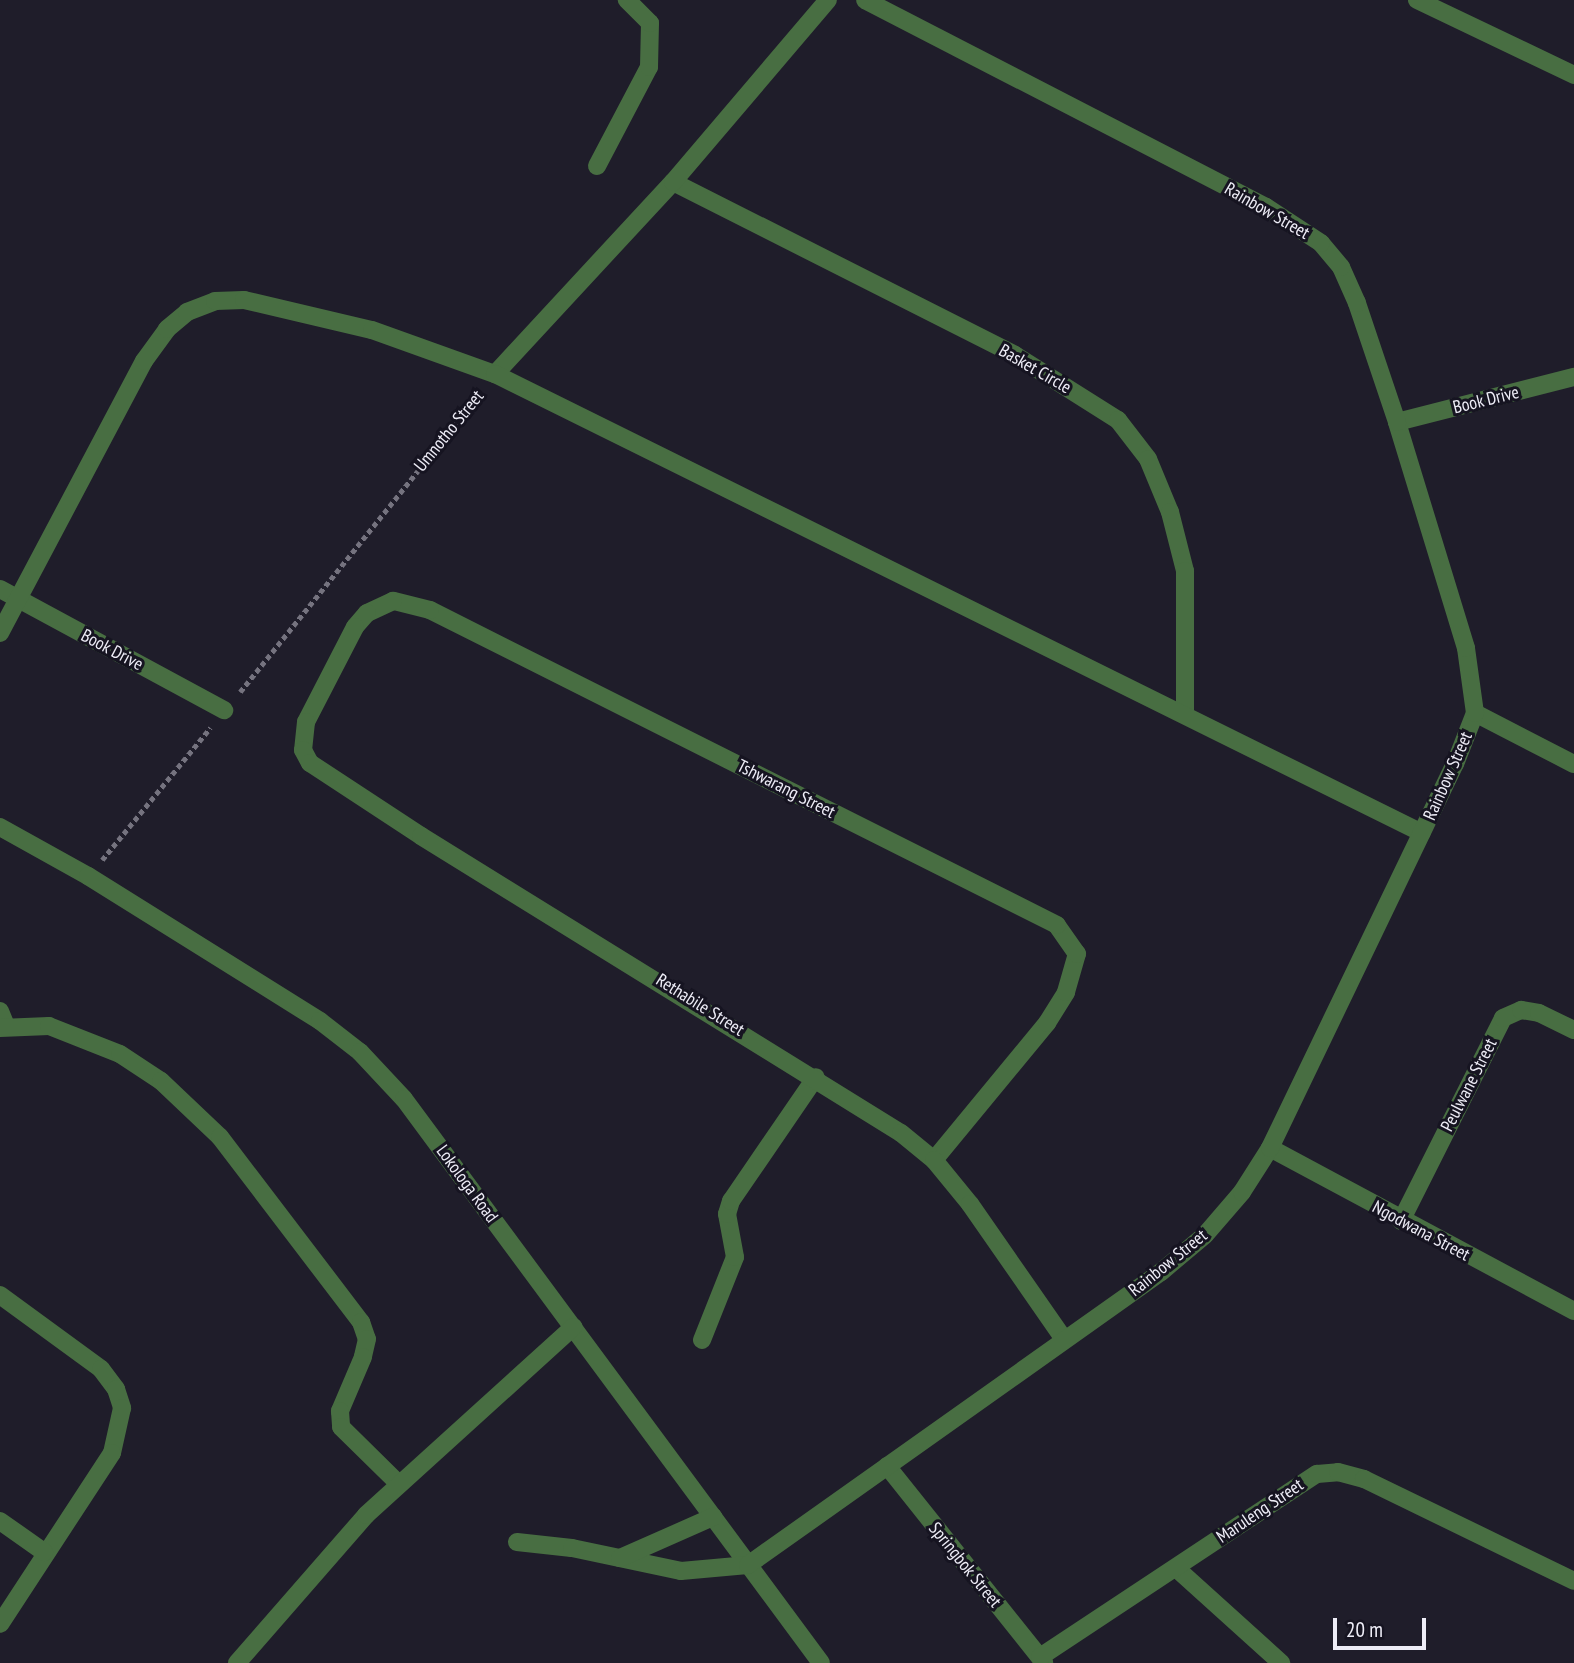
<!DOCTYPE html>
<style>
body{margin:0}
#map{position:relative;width:1574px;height:1663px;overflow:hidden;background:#1f1d2a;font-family:"PT Sans Narrow",sans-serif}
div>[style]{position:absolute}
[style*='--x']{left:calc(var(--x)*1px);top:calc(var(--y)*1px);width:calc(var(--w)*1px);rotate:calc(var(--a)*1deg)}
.path>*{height:4.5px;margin-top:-2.25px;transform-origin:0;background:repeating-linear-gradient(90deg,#75737f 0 5px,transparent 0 8.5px)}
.lane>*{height:18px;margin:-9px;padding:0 9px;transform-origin:9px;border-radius:9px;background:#486e42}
.street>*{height:18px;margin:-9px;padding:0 9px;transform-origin:9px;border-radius:9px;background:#486e42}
span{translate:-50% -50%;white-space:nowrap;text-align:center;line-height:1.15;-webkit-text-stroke:6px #161421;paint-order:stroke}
.street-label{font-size:18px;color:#eeedf7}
.scale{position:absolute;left:1333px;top:1618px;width:93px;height:32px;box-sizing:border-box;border:4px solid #eeedf7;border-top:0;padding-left:9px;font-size:21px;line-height:24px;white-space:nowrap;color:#eeedf7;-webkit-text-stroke:5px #161421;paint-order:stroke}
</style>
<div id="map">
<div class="path">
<div style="--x:240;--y:692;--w:383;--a:-51.2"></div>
<div style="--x:102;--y:860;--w:171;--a:-50.7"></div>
</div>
<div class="lane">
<div style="--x:597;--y:166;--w:112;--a:-62.3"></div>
<div style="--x:649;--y:67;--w:44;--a:-88.7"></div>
<div style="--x:650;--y:23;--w:33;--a:-135"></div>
<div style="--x:0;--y:1011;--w:16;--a:68"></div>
<div style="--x:702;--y:1340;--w:89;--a:-68.3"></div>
<div style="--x:735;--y:1257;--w:44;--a:-100.5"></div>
<div style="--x:727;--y:1214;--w:14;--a:-73"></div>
<div style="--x:731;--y:1201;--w:150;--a:-55.6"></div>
</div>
<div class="street">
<div style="--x:1417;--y:0;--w:174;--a:25.5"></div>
<div style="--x:673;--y:182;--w:383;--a:26.8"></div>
<div style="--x:1015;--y:355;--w:122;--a:32.3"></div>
<div style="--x:1118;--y:420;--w:49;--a:52.4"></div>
<div style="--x:1148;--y:459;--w:57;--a:67.5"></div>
<div style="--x:1170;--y:512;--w:61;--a:75.7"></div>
<div style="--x:1185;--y:571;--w:143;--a:90"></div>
<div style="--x:495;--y:374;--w:262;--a:-47.2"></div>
<div style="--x:673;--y:182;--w:239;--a:-49.6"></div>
<div style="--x:1397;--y:422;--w:183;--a:-14.3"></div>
<div style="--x:0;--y:589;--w:255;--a:28.4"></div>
<div style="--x:0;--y:633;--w:308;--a:-62.1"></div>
<div style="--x:144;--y:361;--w:39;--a:-54"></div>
<div style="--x:167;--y:329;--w:26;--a:-40"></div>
<div style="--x:187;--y:312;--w:30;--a:-21"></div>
<div style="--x:215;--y:301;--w:29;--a:-2"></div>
<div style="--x:244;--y:300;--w:131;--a:13.2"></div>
<div style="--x:372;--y:330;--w:131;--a:19.7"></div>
<div style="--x:495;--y:374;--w:1034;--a:26.34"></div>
<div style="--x:1475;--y:713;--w:111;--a:27.3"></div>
<div style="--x:0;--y:827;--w:101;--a:29.1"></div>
<div style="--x:88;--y:876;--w:274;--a:32"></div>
<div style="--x:320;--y:1021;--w:51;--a:37.8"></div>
<div style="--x:360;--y:1052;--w:64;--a:46.9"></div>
<div style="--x:404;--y:1099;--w:701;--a:53.52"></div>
<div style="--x:0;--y:1028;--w:49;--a:-2.3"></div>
<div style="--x:49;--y:1026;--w:76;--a:21.5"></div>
<div style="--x:120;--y:1054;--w:49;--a:33.4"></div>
<div style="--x:161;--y:1081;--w:81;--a:43.5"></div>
<div style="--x:220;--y:1137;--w:233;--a:52.7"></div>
<div style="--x:361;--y:1322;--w:18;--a:71"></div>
<div style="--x:367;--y:1339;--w:18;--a:103"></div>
<div style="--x:363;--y:1357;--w:59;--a:113.1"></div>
<div style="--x:340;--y:1411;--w:16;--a:86"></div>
<div style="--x:341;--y:1427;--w:80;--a:44.5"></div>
<div style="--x:1270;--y:1148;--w:345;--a:28.2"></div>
<div style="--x:934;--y:1160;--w:178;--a:-50.5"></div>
<div style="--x:1047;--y:1023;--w:36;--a:-58"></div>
<div style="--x:1066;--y:992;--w:40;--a:-74"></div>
<div style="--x:1077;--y:954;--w:35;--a:-125"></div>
<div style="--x:1057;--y:925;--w:702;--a:-153.33"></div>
<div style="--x:430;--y:610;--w:38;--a:-166"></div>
<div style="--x:393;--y:601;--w:29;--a:155"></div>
<div style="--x:367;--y:613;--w:18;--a:131"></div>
<div style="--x:355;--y:627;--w:107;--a:117.3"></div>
<div style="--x:306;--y:722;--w:28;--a:96"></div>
<div style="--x:303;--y:750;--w:15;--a:62"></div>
<div style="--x:310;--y:763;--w:133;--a:33.3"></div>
<div style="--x:421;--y:836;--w:564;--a:31.75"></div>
<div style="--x:901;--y:1133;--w:43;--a:39.3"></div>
<div style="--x:934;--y:1160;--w:57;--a:50.7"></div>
<div style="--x:970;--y:1204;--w:165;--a:55.2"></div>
<div style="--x:1401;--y:1221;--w:227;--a:-63.3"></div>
<div style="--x:1503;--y:1018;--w:20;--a:-24"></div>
<div style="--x:1521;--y:1010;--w:18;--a:9"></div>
<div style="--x:1539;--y:1013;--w:39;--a:26"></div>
<div style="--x:0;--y:1295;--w:125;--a:36.2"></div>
<div style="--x:101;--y:1369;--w:25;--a:53"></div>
<div style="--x:116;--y:1389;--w:20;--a:72"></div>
<div style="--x:122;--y:1408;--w:46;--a:102.5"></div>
<div style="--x:112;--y:1453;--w:204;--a:123.2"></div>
<div style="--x:887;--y:1466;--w:252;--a:51.4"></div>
<div style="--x:0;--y:1521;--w:54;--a:35.2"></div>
<div style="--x:517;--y:1542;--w:55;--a:6.2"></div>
<div style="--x:572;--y:1548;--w:111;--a:11.9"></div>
<div style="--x:681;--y:1571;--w:67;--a:-5.1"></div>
<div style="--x:748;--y:1565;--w:506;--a:-35.35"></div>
<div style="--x:1161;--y:1272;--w:57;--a:-40.1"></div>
<div style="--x:1205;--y:1235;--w:57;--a:-49.3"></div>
<div style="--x:1242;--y:1192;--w:52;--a:-57.5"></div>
<div style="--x:1270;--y:1148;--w:426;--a:-64.3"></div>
<div style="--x:1455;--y:764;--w:55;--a:-68.6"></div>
<div style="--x:1475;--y:713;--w:66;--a:-97.9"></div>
<div style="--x:1466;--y:648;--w:236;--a:-107"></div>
<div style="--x:1397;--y:422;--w:126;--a:-108.6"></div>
<div style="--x:1357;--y:303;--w:39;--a:-114"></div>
<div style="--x:1341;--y:267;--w:31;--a:-130"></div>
<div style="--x:1321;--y:243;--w:66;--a:-146.8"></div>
<div style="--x:1266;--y:207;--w:451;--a:-152.7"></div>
<div style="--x:620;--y:1558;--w:102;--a:-23.8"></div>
<div style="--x:1176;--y:1568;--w:142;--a:42.1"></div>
<div style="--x:1040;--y:1657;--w:332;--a:-33.5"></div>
<div style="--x:1317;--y:1474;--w:21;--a:-5"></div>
<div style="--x:1338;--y:1472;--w:27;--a:15"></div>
<div style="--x:1364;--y:1479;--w:233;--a:25.9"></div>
<div style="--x:237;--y:1663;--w:196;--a:-48.9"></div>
<div style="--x:366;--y:1515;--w:280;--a:-42.2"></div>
</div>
<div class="street-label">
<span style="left:1267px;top:211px;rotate:30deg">Rainbow Street</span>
<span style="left:1035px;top:369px;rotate:30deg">Basket Circle</span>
<span style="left:1486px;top:400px;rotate:-14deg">Book Drive</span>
<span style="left:449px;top:431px;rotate:-51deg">Umnotho Street</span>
<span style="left:112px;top:650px;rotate:28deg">Book Drive</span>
<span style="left:1448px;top:776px;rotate:-66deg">Rainbow Street</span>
<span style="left:786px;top:789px;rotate:27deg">Tshwarang Street</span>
<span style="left:700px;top:1005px;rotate:32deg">Rethabile Street</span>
<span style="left:1469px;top:1085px;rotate:-63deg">Peulwane Street</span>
<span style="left:467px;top:1184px;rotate:54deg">Lokologa Road</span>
<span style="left:1421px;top:1231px;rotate:28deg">Ngodwana Street</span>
<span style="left:1168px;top:1263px;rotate:-39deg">Rainbow Street</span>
<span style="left:1260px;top:1511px;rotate:-34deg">Maruleng Street</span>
<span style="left:965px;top:1565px;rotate:51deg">Springbok Street</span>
</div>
<div class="scale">20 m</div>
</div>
